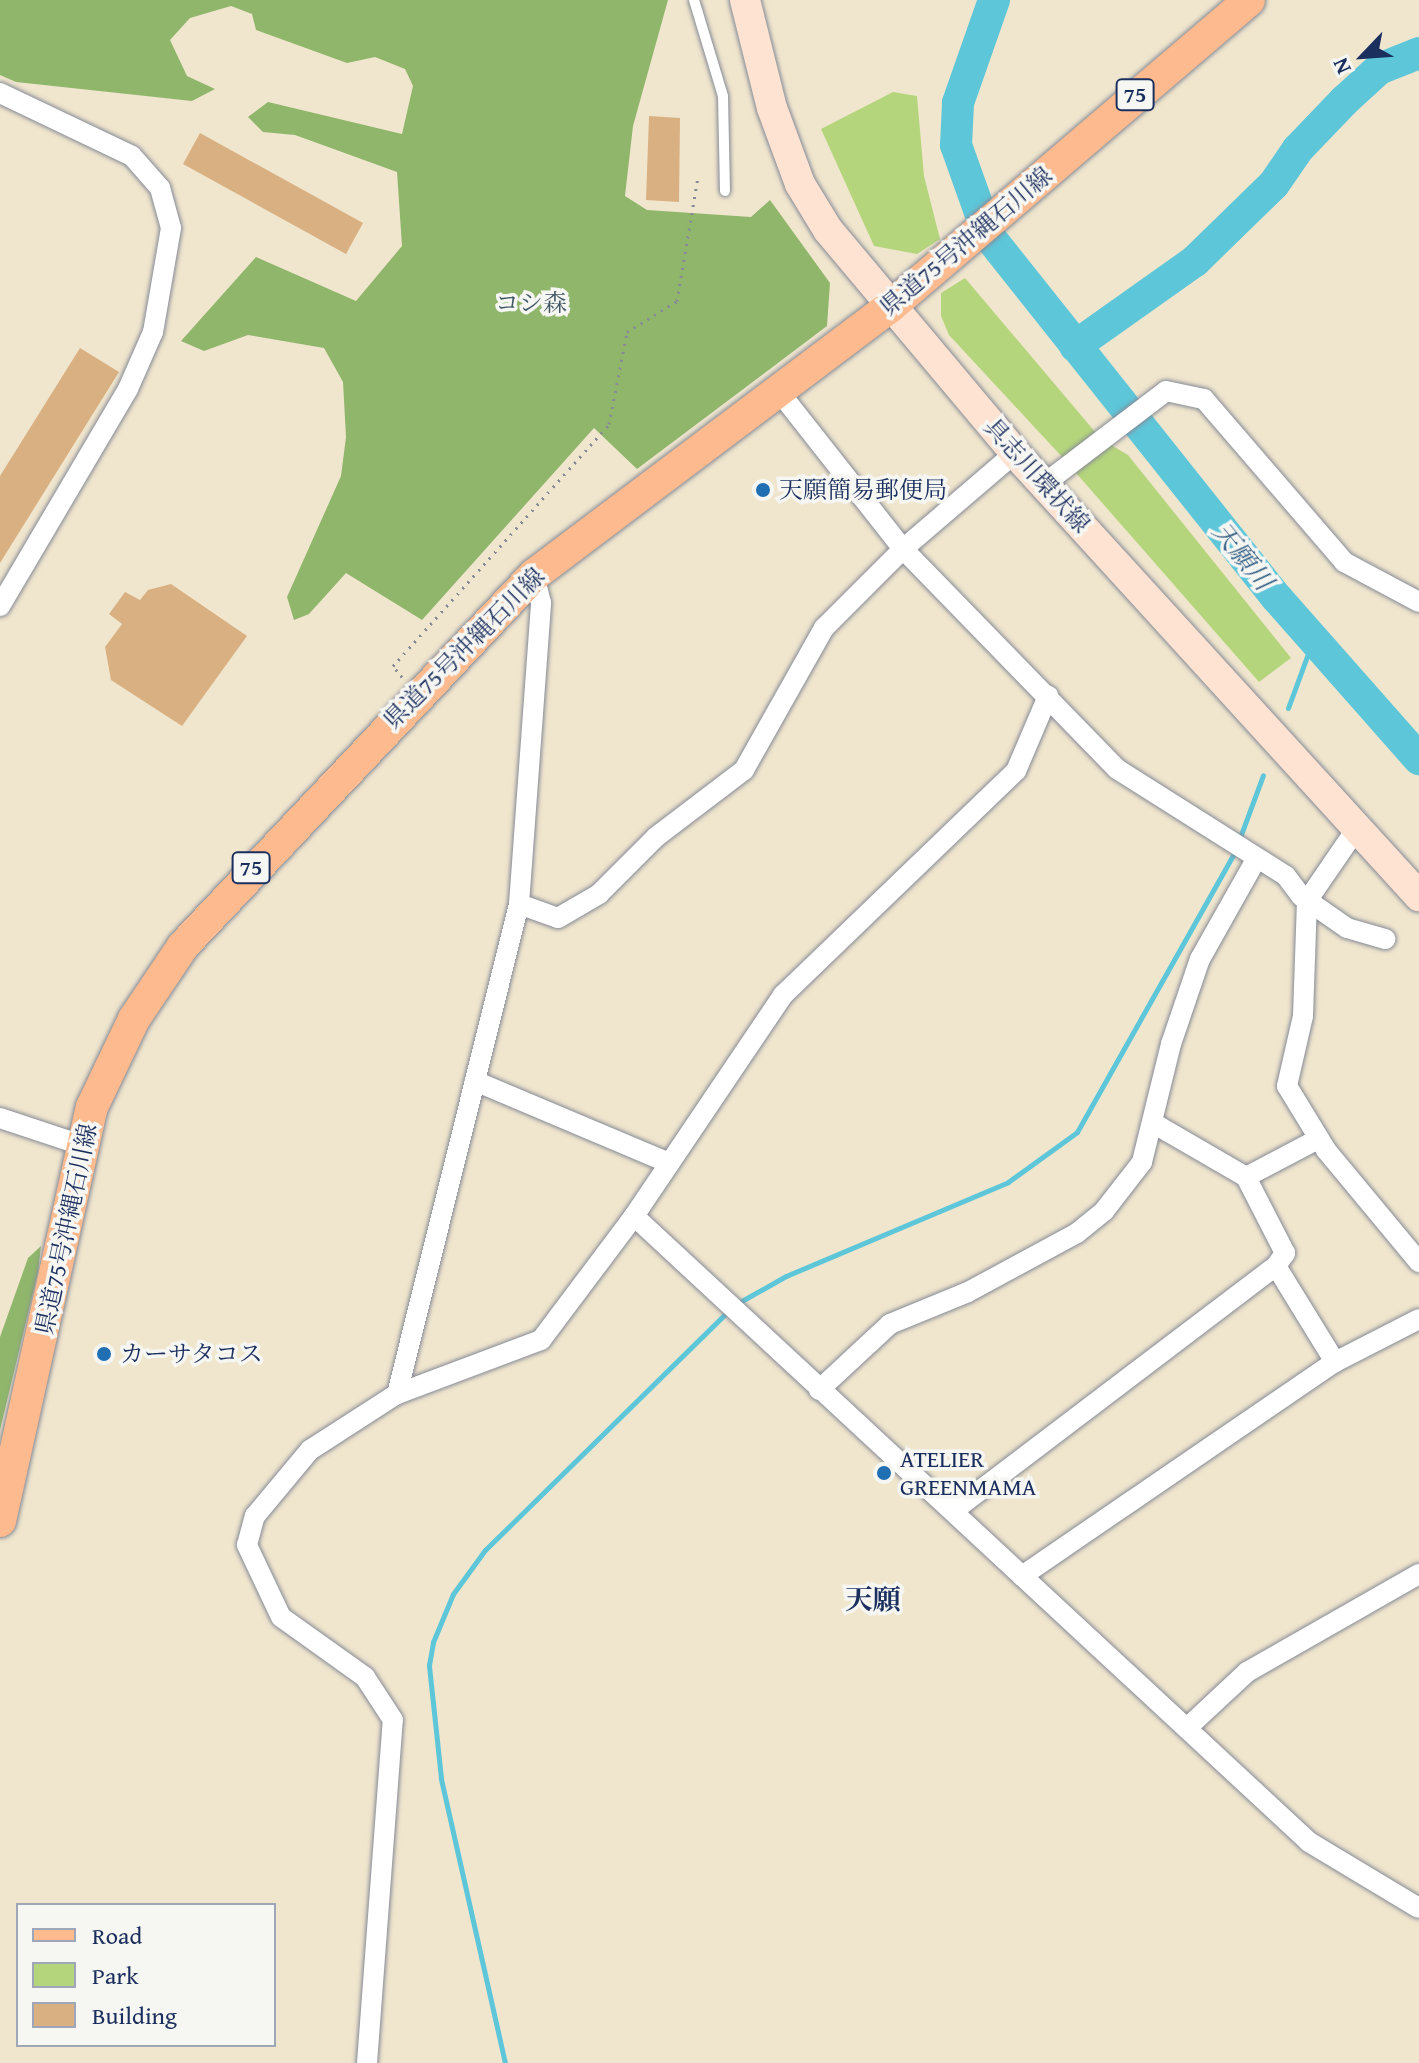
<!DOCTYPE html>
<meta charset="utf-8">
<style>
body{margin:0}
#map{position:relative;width:1419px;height:2063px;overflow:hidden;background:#f0e6ce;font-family:"Gentium Book Plus","Noto Serif JP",serif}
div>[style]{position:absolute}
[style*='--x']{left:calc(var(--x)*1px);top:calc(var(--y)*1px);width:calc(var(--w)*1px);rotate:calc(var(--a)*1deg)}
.green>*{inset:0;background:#b5d57d}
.forest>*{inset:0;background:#90b66c}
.stream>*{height:5px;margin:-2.5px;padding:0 2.5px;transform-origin:2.5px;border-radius:2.5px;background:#5dc6d9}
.river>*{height:32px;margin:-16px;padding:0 16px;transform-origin:16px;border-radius:16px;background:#5dc6d9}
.building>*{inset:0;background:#d9b081}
.path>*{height:3px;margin-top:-1.5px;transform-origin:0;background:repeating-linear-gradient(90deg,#868a96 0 2px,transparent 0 8px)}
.roads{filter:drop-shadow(0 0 2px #868a96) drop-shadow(0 0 2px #868a96)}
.service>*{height:10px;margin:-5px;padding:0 5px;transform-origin:5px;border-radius:5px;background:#fff}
.minor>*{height:20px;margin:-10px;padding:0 10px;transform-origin:10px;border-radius:10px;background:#fff}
.secondary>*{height:30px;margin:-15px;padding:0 15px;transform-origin:15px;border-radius:15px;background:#fee3d2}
.primary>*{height:32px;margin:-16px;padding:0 16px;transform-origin:16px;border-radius:16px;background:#fcba8e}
.dots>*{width:22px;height:22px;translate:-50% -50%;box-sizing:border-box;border:4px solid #f6f6f2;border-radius:50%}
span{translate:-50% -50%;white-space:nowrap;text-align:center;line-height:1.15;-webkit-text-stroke:7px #f6f6f2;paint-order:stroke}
.shield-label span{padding:2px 6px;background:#f6f6f2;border:2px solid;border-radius:6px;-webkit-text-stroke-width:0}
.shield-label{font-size:22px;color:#1b2f5e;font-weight:700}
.street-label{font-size:24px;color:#1b2f5e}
.park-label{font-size:24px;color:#425866}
.poi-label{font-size:24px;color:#1b2f5e}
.left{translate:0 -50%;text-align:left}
.water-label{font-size:26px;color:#2f5c83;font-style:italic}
.quarter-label{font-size:28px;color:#1b2f5e;font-weight:700}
.legend{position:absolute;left:16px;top:1903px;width:260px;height:144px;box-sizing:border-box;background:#f6f6f2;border:2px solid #9ea6b7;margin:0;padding:10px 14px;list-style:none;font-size:24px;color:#1b2f5e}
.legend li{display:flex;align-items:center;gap:16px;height:40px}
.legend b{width:40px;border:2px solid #9ea6b7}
.north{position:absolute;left:1323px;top:16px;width:80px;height:80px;-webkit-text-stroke:6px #f6f6f2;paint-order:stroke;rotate:245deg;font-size:22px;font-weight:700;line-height:32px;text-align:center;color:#1b2f5e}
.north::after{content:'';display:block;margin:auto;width:28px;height:36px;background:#1b2f5e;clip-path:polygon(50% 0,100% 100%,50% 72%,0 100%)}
</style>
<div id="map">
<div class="green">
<div style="clip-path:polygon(893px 92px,917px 96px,924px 176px,940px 239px,917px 254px,874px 246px,821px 129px)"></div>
<div style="clip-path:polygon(965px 278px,1096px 433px,1064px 459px,949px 335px,941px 316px,941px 293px)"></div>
<div style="clip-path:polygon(1111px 445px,1128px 455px,1291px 658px,1259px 682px,1076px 473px)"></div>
</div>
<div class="forest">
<div style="clip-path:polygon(0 0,668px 0,633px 126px,625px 196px,647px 210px,751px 217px,770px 200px,830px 283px,827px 326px,637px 469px,594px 428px,422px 620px,346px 573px,309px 614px,294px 620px,287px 597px,341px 476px,346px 437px,343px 382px,324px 348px,248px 335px,204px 351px,181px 341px,256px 257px,356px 301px,402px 246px,397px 172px,295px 135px,263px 132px,248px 117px,268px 102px,402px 134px,413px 86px,405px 69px,375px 57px,347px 63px,256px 30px,252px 14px,231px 6px,190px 18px,170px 40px,187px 76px,215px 89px,192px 101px,16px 82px,0 75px)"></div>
<div style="clip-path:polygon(41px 1246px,38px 1272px,0 1430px,0 1337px,28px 1258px)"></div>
</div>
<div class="stream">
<div style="--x:1288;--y:708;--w:72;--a:-69.8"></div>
<div style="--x:1239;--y:840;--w:69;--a:-69.7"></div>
<div style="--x:738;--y:1303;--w:55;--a:-29.4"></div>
<div style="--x:786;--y:1276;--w:241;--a:-22.9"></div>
<div style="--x:1008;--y:1182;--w:85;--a:-35.9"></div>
<div style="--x:1077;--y:1132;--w:324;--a:-60.6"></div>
<div style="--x:505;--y:2063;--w:292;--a:-102.7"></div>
<div style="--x:441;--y:1778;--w:114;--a:-96.1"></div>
<div style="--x:429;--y:1665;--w:23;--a:-80"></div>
<div style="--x:433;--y:1642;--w:52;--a:-67.4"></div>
<div style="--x:453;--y:1594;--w:54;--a:-54"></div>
<div style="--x:485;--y:1550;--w:339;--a:-44.5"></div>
</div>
<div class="river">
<div style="--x:994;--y:0;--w:109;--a:109.3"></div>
<div style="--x:958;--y:103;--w:42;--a:92.7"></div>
<div style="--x:956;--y:145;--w:96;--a:70.4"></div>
<div style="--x:988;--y:235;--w:464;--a:51.5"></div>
<div style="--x:1277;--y:598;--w:215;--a:48.6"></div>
<div style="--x:1075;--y:346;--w:147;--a:-35.3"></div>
<div style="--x:1195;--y:261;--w:110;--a:-44.3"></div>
<div style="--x:1274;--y:184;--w:42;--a:-55.6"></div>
<div style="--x:1298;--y:149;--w:66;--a:-46.2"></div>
<div style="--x:1344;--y:101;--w:47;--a:-42.4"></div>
<div style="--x:1379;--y:69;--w:43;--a:-21.8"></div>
</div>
<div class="building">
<div style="clip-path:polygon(649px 116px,680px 118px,679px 202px,646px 200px)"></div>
<div style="clip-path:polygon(200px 133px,363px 223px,346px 254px,183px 164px)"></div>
<div style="clip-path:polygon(80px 348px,119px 372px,0 563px,0 476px)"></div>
<div style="clip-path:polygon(171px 584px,247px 636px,182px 726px,111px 680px,105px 647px,122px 624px,109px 614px,125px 592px,140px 600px,148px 590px)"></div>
</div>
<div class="path">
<div style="--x:402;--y:677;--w:14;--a:-129"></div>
<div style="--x:393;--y:666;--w:324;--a:-48.2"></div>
<div style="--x:609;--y:424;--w:94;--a:-78.9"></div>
<div style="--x:627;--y:332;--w:59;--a:-31.8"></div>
<div style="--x:677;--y:301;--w:126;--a:-80.4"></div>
</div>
<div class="roads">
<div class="service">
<div style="--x:694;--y:0;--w:100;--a:73.2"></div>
<div style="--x:723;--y:96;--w:95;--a:88.8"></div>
</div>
<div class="minor">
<div style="--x:0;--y:93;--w:146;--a:25.5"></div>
<div style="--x:132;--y:156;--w:43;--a:48.8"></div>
<div style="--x:160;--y:188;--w:41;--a:74.6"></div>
<div style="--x:171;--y:228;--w:106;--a:99.8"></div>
<div style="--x:153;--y:332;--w:62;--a:113.7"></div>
<div style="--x:128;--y:389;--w:252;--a:120.5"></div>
<div style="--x:777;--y:389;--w:204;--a:51.8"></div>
<div style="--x:903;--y:549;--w:307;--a:45.8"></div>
<div style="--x:1117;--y:769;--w:200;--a:32.3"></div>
<div style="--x:1286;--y:876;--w:25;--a:53"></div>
<div style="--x:1301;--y:896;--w:56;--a:34.8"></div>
<div style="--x:1347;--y:928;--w:40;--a:16"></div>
<div style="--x:1044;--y:484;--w:153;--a:-37.3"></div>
<div style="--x:1166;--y:391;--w:39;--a:12"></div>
<div style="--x:1204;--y:399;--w:215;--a:49.3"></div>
<div style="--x:1344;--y:562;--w:85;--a:28.1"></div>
<div style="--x:1357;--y:828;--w:88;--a:124.4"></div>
<div style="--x:1307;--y:901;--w:115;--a:92"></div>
<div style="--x:1303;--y:1016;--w:72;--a:102.9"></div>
<div style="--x:1287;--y:1086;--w:75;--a:58.6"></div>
<div style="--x:1326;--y:1150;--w:146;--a:50.3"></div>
<div style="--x:519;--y:904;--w:41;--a:19.7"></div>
<div style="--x:558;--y:918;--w:48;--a:-30.3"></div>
<div style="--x:599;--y:894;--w:81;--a:-45"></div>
<div style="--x:656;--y:837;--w:111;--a:-37.3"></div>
<div style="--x:744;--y:770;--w:163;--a:-60.6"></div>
<div style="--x:824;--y:628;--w:112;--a:-45"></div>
<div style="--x:903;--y:549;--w:148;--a:-40.6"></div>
<div style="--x:475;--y:1081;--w:211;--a:22.9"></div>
<div style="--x:0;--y:1118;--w:85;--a:18.4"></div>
<div style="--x:1153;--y:1123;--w:108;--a:30.1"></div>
<div style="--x:1246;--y:1177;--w:81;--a:-27.8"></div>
<div style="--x:634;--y:1216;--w:921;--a:42.84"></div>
<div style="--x:1309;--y:1842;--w:128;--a:31"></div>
<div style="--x:1276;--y:1266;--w:113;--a:58.4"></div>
<div style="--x:819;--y:1390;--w:97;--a:-42.9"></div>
<div style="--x:890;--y:1324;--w:84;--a:-22.3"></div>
<div style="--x:968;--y:1292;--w:124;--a:-28.4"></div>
<div style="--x:1077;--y:1233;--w:35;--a:-39"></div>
<div style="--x:1104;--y:1211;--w:62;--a:-52.2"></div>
<div style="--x:1142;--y:1162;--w:122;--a:-76.2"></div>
<div style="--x:1171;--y:1044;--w:90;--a:-71.2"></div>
<div style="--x:1200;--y:959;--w:116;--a:-60.6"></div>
<div style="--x:397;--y:1394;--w:505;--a:-76.02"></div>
<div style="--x:519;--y:904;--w:302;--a:-85.8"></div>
<div style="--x:541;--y:603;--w:29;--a:-104"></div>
<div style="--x:953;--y:1511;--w:405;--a:-37.2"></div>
<div style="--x:1276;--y:1266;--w:16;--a:-55"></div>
<div style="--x:1285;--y:1253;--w:85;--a:-117.2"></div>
<div style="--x:1022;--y:1576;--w:379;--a:-34.4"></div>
<div style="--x:1335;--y:1362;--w:94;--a:-27.1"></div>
<div style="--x:1187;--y:1728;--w:82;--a:-43"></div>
<div style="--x:1247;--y:1672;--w:198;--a:-29.7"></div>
<div style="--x:367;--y:2063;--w:344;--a:-85.7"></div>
<div style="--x:393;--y:1720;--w:51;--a:-123.1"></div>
<div style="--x:365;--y:1677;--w:103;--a:-144.5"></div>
<div style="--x:281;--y:1617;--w:80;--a:-115.3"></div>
<div style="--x:247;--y:1545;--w:30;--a:-75"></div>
<div style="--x:255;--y:1516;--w:86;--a:-50.2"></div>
<div style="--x:310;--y:1450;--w:103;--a:-32.8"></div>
<div style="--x:397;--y:1394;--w:154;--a:-20.6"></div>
<div style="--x:541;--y:1340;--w:155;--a:-53.1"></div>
<div style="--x:634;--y:1216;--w:267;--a:-56"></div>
<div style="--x:783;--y:995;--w:323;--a:-43.9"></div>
<div style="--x:1016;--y:771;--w:82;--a:-66.9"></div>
</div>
<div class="secondary">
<div style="--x:745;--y:0;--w:111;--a:76"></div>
<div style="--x:772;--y:108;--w:81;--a:69.8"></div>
<div style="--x:800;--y:184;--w:54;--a:58.7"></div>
<div style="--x:828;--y:230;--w:291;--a:50"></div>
<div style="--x:1015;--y:453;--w:600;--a:47.64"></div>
</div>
<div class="primary">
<div style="--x:0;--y:1521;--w:424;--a:-77.5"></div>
<div style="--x:92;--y:1107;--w:98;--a:-64.5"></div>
<div style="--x:134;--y:1019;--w:88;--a:-56.1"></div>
<div style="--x:183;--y:946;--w:511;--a:-46.59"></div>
<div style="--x:534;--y:575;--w:446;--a:-37"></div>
<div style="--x:890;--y:307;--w:472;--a:-40.5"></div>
</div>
</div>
<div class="dots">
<div style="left:763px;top:490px;background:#1f6fb2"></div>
<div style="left:104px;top:1354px;background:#1f6fb2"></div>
<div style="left:884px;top:1473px;background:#1f6fb2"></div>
</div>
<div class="shield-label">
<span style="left:1135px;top:95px">75</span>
<span style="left:251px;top:868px">75</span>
</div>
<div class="street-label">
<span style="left:966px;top:241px;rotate:-40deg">県道75号沖縄石川線</span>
<span style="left:1037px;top:475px;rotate:48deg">具志川環状線</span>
<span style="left:464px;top:648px;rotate:-45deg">県道75号沖縄石川線</span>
<span style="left:66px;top:1229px;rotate:-78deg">県道75号沖縄石川線</span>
</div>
<div class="park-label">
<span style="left:531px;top:303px">コシ森</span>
</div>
<div class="poi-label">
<span class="left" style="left:779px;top:490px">天願簡易郵便局</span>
<span class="left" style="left:120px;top:1354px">カーサタコス</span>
<span class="left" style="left:900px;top:1473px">ATELIER<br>GREENMAMA</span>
</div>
<div class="water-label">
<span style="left:1243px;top:556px;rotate:51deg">天願川</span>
</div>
<div class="quarter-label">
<span style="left:873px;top:1599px">天願</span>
</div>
<ul class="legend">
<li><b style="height:10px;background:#fcba8e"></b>Road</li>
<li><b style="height:22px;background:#b5d57d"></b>Park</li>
<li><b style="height:22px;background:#d9b081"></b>Building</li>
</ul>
<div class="north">N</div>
</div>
